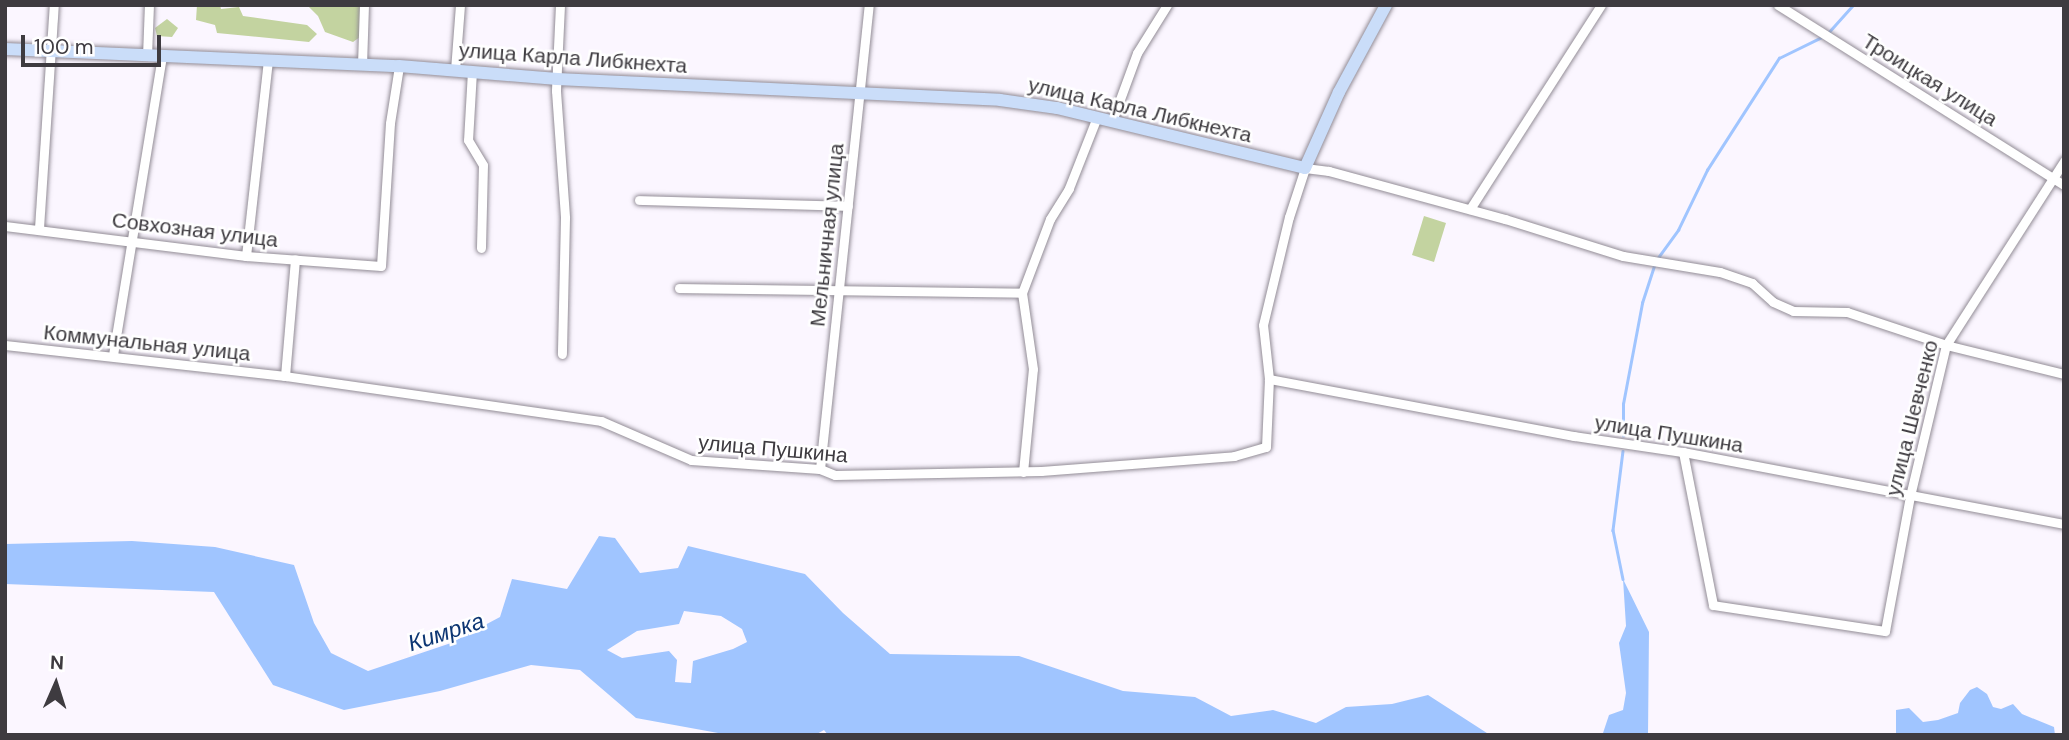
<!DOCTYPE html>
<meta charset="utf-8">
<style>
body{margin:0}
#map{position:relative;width:2069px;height:740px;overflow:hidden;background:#fbf6ff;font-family:"DM Sans",sans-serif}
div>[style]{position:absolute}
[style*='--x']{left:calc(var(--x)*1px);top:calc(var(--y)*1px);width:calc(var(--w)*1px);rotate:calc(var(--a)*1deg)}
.green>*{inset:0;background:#c3d3a0}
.water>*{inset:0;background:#a0c5ff}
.stream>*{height:2.5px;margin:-1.25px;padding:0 1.25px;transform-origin:1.25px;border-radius:1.25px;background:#a0c5ff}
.roads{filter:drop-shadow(0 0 2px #928c96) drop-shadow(0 0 2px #928c96)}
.street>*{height:9px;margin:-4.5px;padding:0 4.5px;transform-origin:4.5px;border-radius:4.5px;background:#fff}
.secondary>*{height:12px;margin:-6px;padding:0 6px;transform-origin:6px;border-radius:6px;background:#caddf9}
span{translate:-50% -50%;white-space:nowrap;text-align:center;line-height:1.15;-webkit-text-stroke:5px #fff;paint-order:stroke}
.street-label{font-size:21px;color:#3e3b40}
.water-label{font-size:23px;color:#0d3673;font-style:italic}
.frame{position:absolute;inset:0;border:7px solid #3e3b40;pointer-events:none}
.north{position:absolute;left:21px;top:649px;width:70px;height:70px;-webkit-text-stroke:5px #fff;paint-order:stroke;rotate:3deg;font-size:19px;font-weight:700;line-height:28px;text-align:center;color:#3e3b40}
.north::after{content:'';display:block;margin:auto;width:24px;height:32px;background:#3e3b40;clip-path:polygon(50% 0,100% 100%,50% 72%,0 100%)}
.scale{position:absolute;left:21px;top:35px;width:140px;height:32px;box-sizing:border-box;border:4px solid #3e3b40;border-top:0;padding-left:9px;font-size:21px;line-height:24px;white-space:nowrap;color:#3e3b40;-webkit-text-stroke:5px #fff;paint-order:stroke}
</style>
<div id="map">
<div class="green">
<div style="clip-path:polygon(197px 5px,220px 5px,221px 9px,239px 7px,243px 16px,307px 25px,317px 34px,309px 42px,217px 33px,215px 25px,196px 20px)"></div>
<div style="clip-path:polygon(307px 5px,360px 5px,360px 37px,353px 42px,325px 32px,318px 16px)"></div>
<div style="clip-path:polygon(167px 19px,178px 28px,172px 37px,157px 36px,155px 28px)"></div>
<div style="clip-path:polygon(1424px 216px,1446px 223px,1434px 262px,1412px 255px)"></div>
</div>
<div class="water">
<div style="clip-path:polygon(evenodd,599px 536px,615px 538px,640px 573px,678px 568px,688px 546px,805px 574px,843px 613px,890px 654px,1019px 656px,1123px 691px,1195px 697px,1231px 716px,1273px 710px,1316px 723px,1346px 707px,1392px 704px,1428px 695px,1490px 735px,828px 735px,824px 730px,815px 735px,729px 735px,636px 718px,580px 670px,531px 665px,440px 691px,344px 710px,273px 685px,214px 592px,5px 584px,5px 544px,132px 541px,215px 547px,294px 565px,314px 623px,331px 653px,368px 671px,451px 643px,500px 617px,512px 579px,567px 589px,599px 536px,684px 611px,721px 616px,742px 629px,747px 642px,733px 649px,693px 661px,691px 683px,675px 682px,677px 660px,669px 651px,622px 658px,607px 650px,637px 631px,679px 624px,684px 611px)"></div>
<div style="clip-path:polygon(1623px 579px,1649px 632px,1648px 735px,1603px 733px,1609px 715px,1623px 710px,1626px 693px,1619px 643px,1626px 626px)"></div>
<div style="clip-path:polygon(1977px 687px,1987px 694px,1993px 707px,2001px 709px,2013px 704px,2022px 714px,2054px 727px,2055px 735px,1896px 735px,1896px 710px,1909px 708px,1923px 722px,1938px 720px,1958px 713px,1960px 703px,1970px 690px)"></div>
</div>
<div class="stream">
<div style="--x:1827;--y:34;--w:39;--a:-48"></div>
<div style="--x:1657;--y:259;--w:36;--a:-54"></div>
<div style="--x:1678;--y:230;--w:67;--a:-64.2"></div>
<div style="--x:1707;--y:170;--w:133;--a:-57.3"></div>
<div style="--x:1779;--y:58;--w:48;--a:-26"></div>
<div style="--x:1623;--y:436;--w:32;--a:-90"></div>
<div style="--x:1623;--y:404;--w:103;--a:-79.3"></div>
<div style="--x:1642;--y:303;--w:40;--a:-72"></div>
<div style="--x:1623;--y:451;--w:80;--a:97.2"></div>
<div style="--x:1613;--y:530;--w:50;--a:78.5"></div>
</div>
<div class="roads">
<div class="street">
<div style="--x:560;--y:5;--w:86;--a:92.7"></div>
<div style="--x:556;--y:91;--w:127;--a:85.9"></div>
<div style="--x:565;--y:218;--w:136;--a:91.3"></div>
<div style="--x:1778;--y:5;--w:338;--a:32.2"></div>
<div style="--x:147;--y:56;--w:51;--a:-87.8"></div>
<div style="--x:362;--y:65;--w:60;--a:-88.1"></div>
<div style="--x:455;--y:70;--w:65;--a:-85.6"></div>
<div style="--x:472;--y:71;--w:69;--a:93.3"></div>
<div style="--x:468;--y:140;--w:29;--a:59"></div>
<div style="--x:483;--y:165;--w:83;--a:91.4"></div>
<div style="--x:1112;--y:121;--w:72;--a:-69.8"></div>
<div style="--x:1137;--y:53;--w:57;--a:-58"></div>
<div style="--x:639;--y:200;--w:209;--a:1.6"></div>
<div style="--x:1470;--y:209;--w:242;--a:-57.3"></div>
<div style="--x:5;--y:226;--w:243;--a:7.1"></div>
<div style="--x:246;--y:256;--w:135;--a:4.2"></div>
<div style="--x:381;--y:266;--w:143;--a:-86.4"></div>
<div style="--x:390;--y:123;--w:58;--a:-81"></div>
<div style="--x:39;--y:228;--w:224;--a:-86.2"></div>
<div style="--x:246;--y:256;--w:196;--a:-83.6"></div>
<div style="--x:679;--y:288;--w:343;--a:0.8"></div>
<div style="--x:5;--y:345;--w:282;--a:6.3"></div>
<div style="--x:285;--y:376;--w:319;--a:8.1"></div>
<div style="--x:601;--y:421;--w:98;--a:23.4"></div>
<div style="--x:691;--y:460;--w:129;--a:4"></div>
<div style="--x:820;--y:469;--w:16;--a:22"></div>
<div style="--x:835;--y:475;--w:206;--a:-1.1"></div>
<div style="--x:1041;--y:471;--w:194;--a:-4.4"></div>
<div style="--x:1234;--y:456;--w:33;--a:-16"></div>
<div style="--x:1266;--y:447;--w:68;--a:-87.5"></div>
<div style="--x:1269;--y:379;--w:54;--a:-96.3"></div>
<div style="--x:1263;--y:325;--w:111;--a:-76.5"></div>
<div style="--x:1289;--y:217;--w:52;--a:-71.9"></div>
<div style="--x:1305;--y:168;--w:24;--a:7"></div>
<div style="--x:1329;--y:171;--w:182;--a:15.3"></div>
<div style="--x:1505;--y:219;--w:124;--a:17.4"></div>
<div style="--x:1623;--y:256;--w:98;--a:9.4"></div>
<div style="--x:1720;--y:272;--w:34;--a:19"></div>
<div style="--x:1752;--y:283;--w:28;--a:42"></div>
<div style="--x:1773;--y:302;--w:22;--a:24"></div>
<div style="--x:1793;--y:311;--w:54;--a:1.1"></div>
<div style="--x:1847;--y:312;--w:104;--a:18.4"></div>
<div style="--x:1946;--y:345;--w:122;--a:13.8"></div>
<div style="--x:113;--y:355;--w:302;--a:-80.7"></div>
<div style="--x:285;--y:376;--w:117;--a:-85.1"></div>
<div style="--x:1269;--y:379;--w:310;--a:10.6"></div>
<div style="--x:1574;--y:436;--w:110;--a:8.4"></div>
<div style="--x:1683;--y:452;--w:388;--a:10.7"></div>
<div style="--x:1683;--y:452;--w:156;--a:78.9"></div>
<div style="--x:1713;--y:605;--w:174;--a:8.6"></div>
<div style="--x:1885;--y:631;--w:137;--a:-79.5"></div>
<div style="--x:1910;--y:496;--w:155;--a:-76.6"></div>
<div style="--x:1946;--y:345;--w:219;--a:-57.3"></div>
<div style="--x:820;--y:469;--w:467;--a:-84"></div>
<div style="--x:1023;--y:472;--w:103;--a:-84.5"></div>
<div style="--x:1033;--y:369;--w:77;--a:-98.2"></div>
<div style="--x:1022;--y:293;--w:79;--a:-69.3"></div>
<div style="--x:1050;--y:219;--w:36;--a:-58"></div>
<div style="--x:1069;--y:188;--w:76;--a:-68.5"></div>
</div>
<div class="secondary">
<div style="--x:5;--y:49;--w:394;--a:2.5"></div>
<div style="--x:399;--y:66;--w:159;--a:4.7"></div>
<div style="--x:557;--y:79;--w:443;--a:2.7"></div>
<div style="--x:1000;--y:100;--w:58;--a:8"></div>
<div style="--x:1057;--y:108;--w:255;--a:13.6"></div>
<div style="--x:1305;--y:168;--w:83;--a:-65.9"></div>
<div style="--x:1339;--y:92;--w:99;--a:-61.6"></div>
</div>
</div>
<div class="street-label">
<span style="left:573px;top:58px;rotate:4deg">улица Карла Либкнехта</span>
<span style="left:1930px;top:80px;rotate:32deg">Троицкая улица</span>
<span style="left:1140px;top:110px;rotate:13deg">улица Карла Либкнехта</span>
<span style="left:195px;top:230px;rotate:7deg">Совхозная улица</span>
<span style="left:827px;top:235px;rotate:-84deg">Мельничная улица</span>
<span style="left:147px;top:343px;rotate:6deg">Коммунальная улица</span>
<span style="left:1912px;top:418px;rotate:-76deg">улица Шевченко</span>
<span style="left:1669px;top:434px;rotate:9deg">улица Пушкина</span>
<span style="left:773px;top:449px;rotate:5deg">улица Пушкина</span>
</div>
<div class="water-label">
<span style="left:446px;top:632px;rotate:-18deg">Кимрка</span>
</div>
<div class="frame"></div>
<div class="north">N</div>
<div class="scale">100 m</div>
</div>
